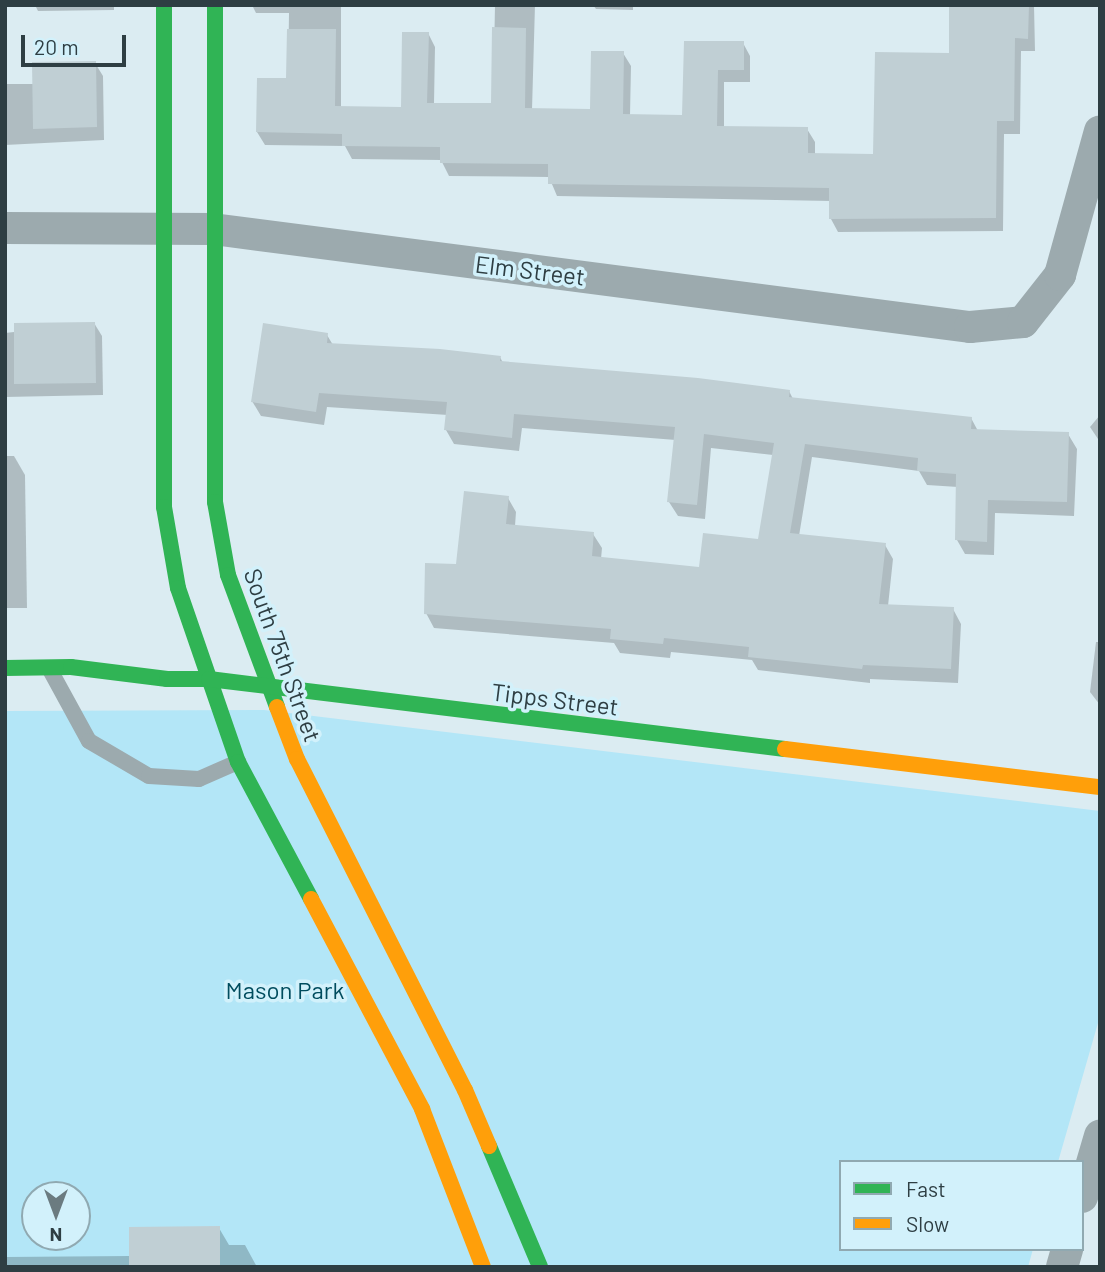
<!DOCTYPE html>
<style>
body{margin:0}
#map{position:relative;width:1105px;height:1272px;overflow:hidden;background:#dbecf2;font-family:Barlow,sans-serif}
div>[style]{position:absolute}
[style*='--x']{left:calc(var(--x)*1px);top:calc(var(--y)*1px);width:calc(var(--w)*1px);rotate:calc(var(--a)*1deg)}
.green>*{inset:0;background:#b3e6f7}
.shadow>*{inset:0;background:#0003}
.building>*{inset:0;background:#c0cfd4}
.lane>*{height:16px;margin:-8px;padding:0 8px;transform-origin:8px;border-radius:8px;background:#9caaae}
.street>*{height:32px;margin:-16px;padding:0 16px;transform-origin:16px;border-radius:16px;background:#9caaae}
.fast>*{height:16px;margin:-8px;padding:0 8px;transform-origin:8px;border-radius:8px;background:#30b455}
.slow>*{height:16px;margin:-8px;padding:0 8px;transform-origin:8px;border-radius:8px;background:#ff9f0a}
span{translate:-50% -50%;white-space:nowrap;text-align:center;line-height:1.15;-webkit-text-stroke:7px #d2f1fb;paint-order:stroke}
.street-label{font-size:24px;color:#2e3e43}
.park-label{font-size:24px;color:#004c5e}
.frame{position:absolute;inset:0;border:7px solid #2e3e43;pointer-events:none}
.legend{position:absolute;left:839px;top:1160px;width:245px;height:91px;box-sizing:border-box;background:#d2f1fb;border:2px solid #90a9b1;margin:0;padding:9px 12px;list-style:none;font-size:21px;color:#2e3e43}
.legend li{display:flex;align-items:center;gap:14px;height:35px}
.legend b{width:35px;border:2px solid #90a9b1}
.north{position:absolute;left:21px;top:1181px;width:70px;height:70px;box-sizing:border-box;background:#d2f1fb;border:2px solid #90a9b1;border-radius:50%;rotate:180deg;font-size:19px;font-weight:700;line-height:28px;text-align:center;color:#2e3e43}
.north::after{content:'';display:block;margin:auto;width:24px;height:32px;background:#6b7b80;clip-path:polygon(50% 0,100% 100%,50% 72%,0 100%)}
.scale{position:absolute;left:21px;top:35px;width:105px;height:32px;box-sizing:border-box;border:4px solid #2e3e43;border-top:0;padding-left:9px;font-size:21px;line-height:24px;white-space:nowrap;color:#2e3e43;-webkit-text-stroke:5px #d2f1fb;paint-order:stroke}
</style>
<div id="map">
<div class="green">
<div style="clip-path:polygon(evenodd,264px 710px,1100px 811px,1100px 1016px,1058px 1162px,841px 1162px,841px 1249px,1033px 1249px,1028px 1267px,5px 1267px,5px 711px,264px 710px,35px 1195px,77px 1195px,77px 1237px,35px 1237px,35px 1195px)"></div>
</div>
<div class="shadow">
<div style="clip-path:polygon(35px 5px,114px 5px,114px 10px,38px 11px)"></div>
<div style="clip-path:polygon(252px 5px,341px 5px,341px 108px,402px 109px,428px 33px,435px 47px,434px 104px,493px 105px,495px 5px,535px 5px,532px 110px,592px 111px,623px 53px,631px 66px,630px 116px,684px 116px,685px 43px,743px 43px,750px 56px,750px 82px,724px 82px,724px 127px,807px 129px,815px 142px,815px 154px,875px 155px,950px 55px,951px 5px,1034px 5px,1035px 51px,1021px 51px,1020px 134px,1004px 134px,1003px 231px,838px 232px,831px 219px,831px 201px,557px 196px,549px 177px,449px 176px,441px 160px,352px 159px,345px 146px,265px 145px,257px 132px,288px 80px,289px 13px,256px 13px)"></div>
<div style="clip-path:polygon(593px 5px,633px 5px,633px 10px,596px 9px)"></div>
<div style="clip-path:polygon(95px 63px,103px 76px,104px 140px,5px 145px,5px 84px,34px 84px)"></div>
<div style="clip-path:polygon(94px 323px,102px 336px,103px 395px,5px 397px,5px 333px)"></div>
<div style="clip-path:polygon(327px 335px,333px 345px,500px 357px,503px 363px,789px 391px,793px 399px,971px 418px,978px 431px,1068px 434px,1077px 449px,1074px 516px,995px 513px,994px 555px,965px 554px,957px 540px,958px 487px,927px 485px,919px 471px,812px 457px,799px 536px,885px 545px,893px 559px,888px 606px,953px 609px,961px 624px,958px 683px,870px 679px,870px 683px,758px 670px,752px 660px,671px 652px,670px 658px,620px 653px,614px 643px,434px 628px,426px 613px,508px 498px,516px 512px,515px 526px,593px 534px,602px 548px,601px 559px,701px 569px,759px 540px,773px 455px,711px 448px,705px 519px,678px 516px,669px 502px,676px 440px,522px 428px,519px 451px,454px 444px,446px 430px,448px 415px,327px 407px,324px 425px,261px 416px,252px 401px)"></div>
<div style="clip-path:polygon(1100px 415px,1100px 442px,1090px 427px)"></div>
<div style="clip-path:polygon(5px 456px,14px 456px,25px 475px,27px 608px,5px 608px)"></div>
<div style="clip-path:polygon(1096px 642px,1100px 642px,1100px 705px,1090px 692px)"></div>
<div style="clip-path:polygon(219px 1228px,229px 1245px,245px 1245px,257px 1267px,5px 1267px,5px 1257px,130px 1256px)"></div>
</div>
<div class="building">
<div style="clip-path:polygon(949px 5px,1029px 5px,1028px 39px,1015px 38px,1014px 121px,997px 121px,996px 218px,829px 219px,829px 188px,548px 184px,548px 164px,440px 163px,440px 147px,342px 146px,342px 134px,256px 132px,257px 78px,286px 78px,287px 29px,336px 29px,335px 106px,401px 107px,402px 32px,429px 32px,427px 103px,491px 103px,492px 27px,526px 28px,525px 108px,590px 109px,591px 51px,624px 51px,623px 114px,682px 115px,684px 41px,744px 41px,744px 70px,718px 70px,717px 126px,808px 127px,808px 153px,873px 154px,875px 52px,949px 53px)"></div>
<div style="clip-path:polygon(96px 61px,97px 127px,33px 129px,32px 62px)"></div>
<div style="clip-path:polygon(95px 322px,96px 383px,14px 384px,14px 323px)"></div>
<div style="clip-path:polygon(263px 323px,328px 333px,327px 343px,440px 349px,501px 356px,500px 361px,698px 378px,790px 390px,789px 397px,972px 417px,971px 429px,1069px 432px,1067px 502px,988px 500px,987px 542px,955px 540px,956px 474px,917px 471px,918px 458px,805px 444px,790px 533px,886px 543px,879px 604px,954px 607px,951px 669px,863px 665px,862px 669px,748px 657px,749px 647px,664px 638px,663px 644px,610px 639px,611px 629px,424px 614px,425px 563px,456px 564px,464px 491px,509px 496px,506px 524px,594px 532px,592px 556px,699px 567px,703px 533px,758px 539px,774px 443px,704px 434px,697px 505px,667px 502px,675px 427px,514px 414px,512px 438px,444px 430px,447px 402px,319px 393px,316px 412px,251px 402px)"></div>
<div style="clip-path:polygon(220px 1226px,220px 1267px,129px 1267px,129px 1227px)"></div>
</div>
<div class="lane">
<div style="--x:49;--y:668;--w:83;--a:61.3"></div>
<div style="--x:89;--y:741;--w:69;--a:30.3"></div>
<div style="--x:149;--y:776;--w:50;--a:3.4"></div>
<div style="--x:199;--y:779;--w:43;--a:-23.6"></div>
</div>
<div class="street">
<div style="--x:5;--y:228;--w:208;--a:0.3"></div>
<div style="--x:213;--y:229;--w:763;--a:7.38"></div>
<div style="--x:970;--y:327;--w:53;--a:-5.4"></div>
<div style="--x:1023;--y:322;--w:60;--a:-51.8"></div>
<div style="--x:1060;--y:275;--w:149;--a:-74.5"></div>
<div style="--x:1082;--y:1197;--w:64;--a:-73.6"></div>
<div style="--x:1062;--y:1267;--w:19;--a:-74"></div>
</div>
<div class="fast">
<div style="--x:164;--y:5;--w:502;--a:90"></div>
<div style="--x:164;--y:507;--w:82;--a:80.2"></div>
<div style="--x:178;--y:588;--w:184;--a:71"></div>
<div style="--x:238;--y:762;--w:155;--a:61.9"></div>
<div style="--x:215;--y:5;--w:497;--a:90"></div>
<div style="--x:215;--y:502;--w:74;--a:79.9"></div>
<div style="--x:228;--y:575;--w:141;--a:69.6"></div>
<div style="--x:5;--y:668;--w:66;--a:-0.9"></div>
<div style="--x:71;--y:667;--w:97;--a:7.1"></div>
<div style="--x:167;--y:679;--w:42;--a:0"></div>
<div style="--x:209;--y:679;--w:580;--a:6.93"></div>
<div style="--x:489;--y:1146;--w:131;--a:67.1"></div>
</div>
<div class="slow">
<div style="--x:277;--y:707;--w:56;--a:69"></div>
<div style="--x:297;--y:759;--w:371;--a:63.1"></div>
<div style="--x:465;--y:1090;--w:61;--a:66.8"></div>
<div style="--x:785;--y:749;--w:317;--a:6.9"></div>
<div style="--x:311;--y:899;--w:238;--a:62.1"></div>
<div style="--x:422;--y:1109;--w:169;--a:68.9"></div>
</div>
<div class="street-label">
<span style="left:530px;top:270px;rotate:7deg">Elm Street</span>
<span style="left:283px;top:655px;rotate:70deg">South 75th Street</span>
<span style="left:555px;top:699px;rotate:7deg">Tipps Street</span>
</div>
<div class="park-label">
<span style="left:285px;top:990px">Mason Park</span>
</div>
<div class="frame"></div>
<ul class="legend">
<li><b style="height:9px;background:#30b455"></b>Fast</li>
<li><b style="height:9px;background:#ff9f0a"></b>Slow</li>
</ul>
<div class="north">N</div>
<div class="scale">20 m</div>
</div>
